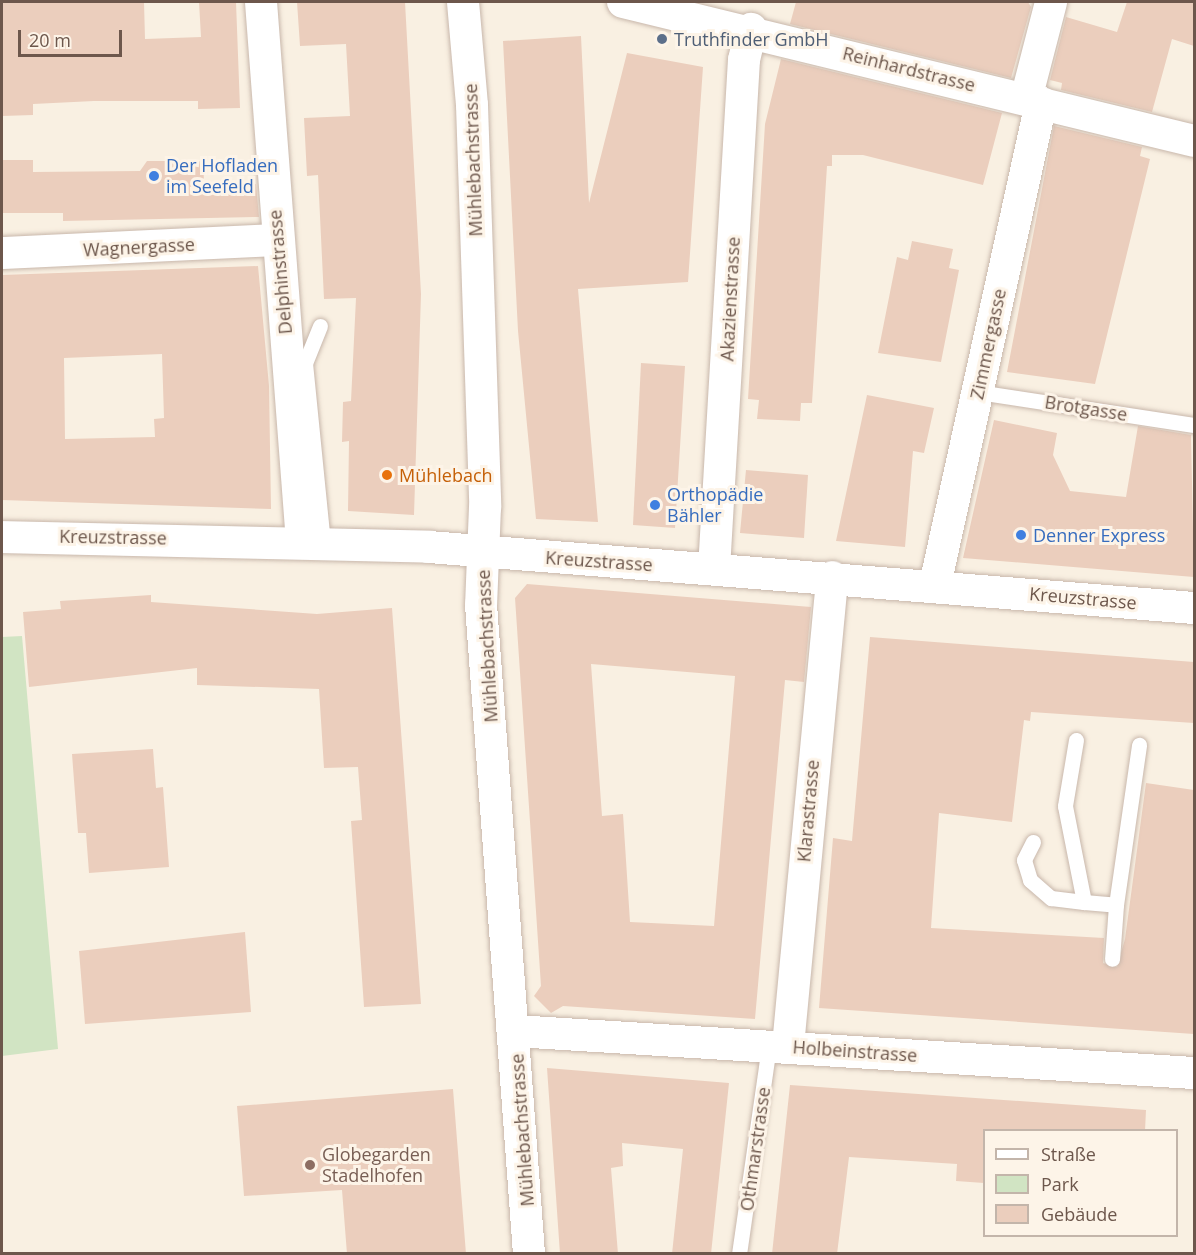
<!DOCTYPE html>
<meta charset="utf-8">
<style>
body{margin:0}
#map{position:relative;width:1196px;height:1255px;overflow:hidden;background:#f9f0e2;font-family:"Open Sans",sans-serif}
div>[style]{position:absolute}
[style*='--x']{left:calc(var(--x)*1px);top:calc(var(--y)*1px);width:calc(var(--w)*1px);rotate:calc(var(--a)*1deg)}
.green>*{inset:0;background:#d1e4c3}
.building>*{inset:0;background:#ebcebd}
.roads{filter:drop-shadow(0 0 2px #c8b7ab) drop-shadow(0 0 2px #c8b7ab)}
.lane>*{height:15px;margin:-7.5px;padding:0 7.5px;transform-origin:7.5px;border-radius:7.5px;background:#fff}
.street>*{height:32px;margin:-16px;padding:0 16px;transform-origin:16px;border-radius:16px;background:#fff}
.dots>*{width:16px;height:16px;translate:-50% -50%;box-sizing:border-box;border:3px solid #fdf4e8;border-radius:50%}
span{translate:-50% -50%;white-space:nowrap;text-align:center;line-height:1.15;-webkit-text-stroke:6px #fdf4e8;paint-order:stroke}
.service-label{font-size:18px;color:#4e5e75}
.left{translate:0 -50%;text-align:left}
.street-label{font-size:18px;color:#6d574c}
.shop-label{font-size:18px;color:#366cbe}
.food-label{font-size:18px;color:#c56008}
.education-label{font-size:18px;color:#785e54}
.frame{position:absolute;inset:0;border:3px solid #6d574c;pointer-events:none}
.legend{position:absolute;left:983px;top:1129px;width:195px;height:108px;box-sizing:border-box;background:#fdf4e8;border:2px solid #c3b5aa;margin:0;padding:8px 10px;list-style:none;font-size:18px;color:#6d574c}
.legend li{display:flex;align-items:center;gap:12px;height:30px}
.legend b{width:30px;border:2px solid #c3b5aa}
.scale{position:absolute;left:18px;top:30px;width:104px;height:27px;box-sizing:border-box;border:3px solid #6d574c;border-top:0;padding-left:8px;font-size:18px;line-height:21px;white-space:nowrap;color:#6d574c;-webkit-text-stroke:4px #fdf4e8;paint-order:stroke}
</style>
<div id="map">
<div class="green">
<div style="clip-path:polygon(22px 636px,58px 1049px,2px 1056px,2px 637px)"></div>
</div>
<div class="building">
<div style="clip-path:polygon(2px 2px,144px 2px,145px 39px,201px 37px,199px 2px,236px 2px,240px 108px,198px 109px,198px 101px,94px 101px,33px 104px,33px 115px,2px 116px)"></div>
<div style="clip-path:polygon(297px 2px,405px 2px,421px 294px,414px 515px,348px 511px,349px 441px,342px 442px,343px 402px,351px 401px,356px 298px,324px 299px,318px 175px,307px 176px,304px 118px,350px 116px,346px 44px,300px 46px)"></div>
<div style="clip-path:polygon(796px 2px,1028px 2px,1031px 7px,1011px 78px,790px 24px)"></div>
<div style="clip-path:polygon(1127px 2px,1194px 2px,1194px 46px,1172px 39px,1152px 112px,1061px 90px,1062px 83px,1050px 80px,1066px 17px,1117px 32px)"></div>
<div style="clip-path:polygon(581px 36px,589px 203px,627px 53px,703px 67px,688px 282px,578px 289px,598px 522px,536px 519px,518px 331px,503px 41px)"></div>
<div style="clip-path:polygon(781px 59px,1002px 113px,983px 185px,863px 155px,832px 155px,832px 166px,827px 166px,812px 403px,801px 403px,800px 421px,757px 419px,759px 400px,748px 399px,765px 124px)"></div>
<div style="clip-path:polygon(1054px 126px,1142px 147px,1140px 156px,1150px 159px,1095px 384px,1007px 372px)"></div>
<div style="clip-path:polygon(2px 160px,33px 160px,33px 172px,140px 171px,147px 161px,203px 161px,204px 181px,228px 186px,256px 184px,259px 217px,63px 221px,63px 213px,3px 213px)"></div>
<div style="clip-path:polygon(912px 241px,953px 249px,949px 268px,959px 270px,941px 362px,878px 353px,897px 257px,908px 260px)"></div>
<div style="clip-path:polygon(evenodd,258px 266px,269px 386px,271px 509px,2px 500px,2px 275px,258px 266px,162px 354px,164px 418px,154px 419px,155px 437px,65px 439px,64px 358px,162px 354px)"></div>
<div style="clip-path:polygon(641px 363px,685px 366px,675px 528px,633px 525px)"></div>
<div style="clip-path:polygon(867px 395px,934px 408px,924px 453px,913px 451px,905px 547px,836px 541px)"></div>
<div style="clip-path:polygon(994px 420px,1057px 433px,1053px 455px,1070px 491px,1126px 497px,1138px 426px,1191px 435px,1194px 577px,963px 558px)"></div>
<div style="clip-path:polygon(746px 470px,808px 475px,804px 538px,740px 533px)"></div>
<div style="clip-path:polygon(evenodd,527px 584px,811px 607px,804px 682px,785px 680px,755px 1019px,563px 1006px,551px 1013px,534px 996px,541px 986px,515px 598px,527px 584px,591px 664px,735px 676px,714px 926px,630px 922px,623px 814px,602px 816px,591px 664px)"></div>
<div style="clip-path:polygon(151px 595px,151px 602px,317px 614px,392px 608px,421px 1004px,364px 1007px,351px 821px,362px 820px,358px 767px,324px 768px,319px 689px,197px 685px,197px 668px,29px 687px,23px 612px,61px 609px,60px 601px)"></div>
<div style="clip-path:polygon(870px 637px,1194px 662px,1194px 723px,1031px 712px,1030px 721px,1024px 720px,1012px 822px,939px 813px,931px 928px,1104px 938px,1103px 963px,1117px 967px,1125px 939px,1146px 783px,1194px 790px,1194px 1034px,819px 1008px,833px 838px,852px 841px)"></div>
<div style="clip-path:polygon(153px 749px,156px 788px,163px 787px,169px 867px,89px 873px,86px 833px,78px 833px,72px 754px)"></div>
<div style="clip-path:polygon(245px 932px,251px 1012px,85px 1024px,79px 951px)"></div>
<div style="clip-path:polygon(547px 1068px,729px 1083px,711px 1254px,672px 1254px,683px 1149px,622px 1143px,623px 1166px,611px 1168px,618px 1254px,560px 1254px)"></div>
<div style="clip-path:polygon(790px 1085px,1146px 1110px,1145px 1131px,984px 1131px,984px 1183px,956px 1181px,957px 1164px,849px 1157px,837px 1254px,772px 1254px)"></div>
<div style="clip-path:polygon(453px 1089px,466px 1254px,347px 1254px,342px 1190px,244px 1196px,237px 1106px)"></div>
</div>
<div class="roads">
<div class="lane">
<div style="--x:320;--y:326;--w:40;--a:112"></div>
<div style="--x:305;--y:363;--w:181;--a:84.3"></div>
<div style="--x:978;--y:392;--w:219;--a:8.7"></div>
<div style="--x:1076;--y:740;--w:67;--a:99.5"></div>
<div style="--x:1065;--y:806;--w:98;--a:78.8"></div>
<div style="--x:1084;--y:902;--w:32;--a:5"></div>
<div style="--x:1116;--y:905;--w:54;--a:94.2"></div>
<div style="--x:1033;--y:842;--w:20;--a:117"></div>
<div style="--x:1024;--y:860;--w:21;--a:73"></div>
<div style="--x:1030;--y:880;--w:28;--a:41"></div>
<div style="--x:1051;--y:898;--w:33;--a:7"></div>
<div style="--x:1116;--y:905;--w:162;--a:-81.8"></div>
<div style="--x:739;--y:1254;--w:211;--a:-81.8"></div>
</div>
<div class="street">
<div style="--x:261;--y:2;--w:542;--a:85.66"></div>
<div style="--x:463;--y:2;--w:103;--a:85"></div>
<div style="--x:472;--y:105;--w:402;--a:88.1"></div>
<div style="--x:485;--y:507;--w:98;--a:92.3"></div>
<div style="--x:481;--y:605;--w:651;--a:85.77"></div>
<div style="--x:623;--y:2;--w:588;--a:13.68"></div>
<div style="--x:1026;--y:99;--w:100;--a:-75.5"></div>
<div style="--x:2;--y:253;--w:274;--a:-2.7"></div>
<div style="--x:2;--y:537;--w:427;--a:1.3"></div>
<div style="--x:429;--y:547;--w:767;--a:4.56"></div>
<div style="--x:714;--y:569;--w:510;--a:-86.63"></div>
<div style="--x:744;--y:60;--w:32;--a:-77"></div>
<div style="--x:935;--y:585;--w:494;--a:-77.6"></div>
<div style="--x:515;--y:1031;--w:680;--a:3.54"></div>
<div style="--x:788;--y:1046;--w:471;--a:-84.6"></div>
</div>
</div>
<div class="dots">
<div style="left:662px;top:39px;background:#5c6f8a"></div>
<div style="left:154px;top:176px;background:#3f7fe0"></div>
<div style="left:387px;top:475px;background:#e8710a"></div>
<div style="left:655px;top:505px;background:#3f7fe0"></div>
<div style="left:1021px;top:535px;background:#3f7fe0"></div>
<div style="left:310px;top:1165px;background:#8d6e63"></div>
</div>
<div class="service-label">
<span class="left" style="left:674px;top:39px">Truthfinder GmbH</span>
</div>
<div class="street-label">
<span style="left:909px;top:69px;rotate:14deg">Reinhardstrasse</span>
<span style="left:473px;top:160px;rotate:-92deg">Mühlebachstrasse</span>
<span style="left:139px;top:247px;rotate:-3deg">Wagnergasse</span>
<span style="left:280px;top:272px;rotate:-95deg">Delphinstrasse</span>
<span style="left:730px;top:299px;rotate:-87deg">Akazienstrasse</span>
<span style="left:988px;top:344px;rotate:-78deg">Zimmergasse</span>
<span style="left:1086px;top:408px;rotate:9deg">Brotgasse</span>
<span style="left:113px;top:537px;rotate:1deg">Kreuzstrasse</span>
<span style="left:599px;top:561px;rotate:4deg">Kreuzstrasse</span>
<span style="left:1083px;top:598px;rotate:5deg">Kreuzstrasse</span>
<span style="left:487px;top:646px;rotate:-93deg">Mühlebachstrasse</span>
<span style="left:808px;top:811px;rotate:-85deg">Klarastrasse</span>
<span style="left:855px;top:1051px;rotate:4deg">Holbeinstrasse</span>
<span style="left:522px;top:1130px;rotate:-94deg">Mühlebachstrasse</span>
<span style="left:755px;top:1149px;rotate:-82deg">Othmarstrasse</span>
</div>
<div class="shop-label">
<span class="left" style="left:166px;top:176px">Der Hofladen<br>im Seefeld</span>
<span class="left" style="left:667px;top:505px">Orthopädie<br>Bähler</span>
<span class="left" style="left:1033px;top:535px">Denner Express</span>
</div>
<div class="food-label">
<span class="left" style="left:399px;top:475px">Mühlebach</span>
</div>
<div class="education-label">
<span class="left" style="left:322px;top:1165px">Globegarden<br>Stadelhofen</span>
</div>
<div class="frame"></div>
<ul class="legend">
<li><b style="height:8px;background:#fff"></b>Straße</li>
<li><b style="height:16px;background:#d1e4c3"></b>Park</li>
<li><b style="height:16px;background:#ebcebd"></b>Gebäude</li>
</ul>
<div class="scale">20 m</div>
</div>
